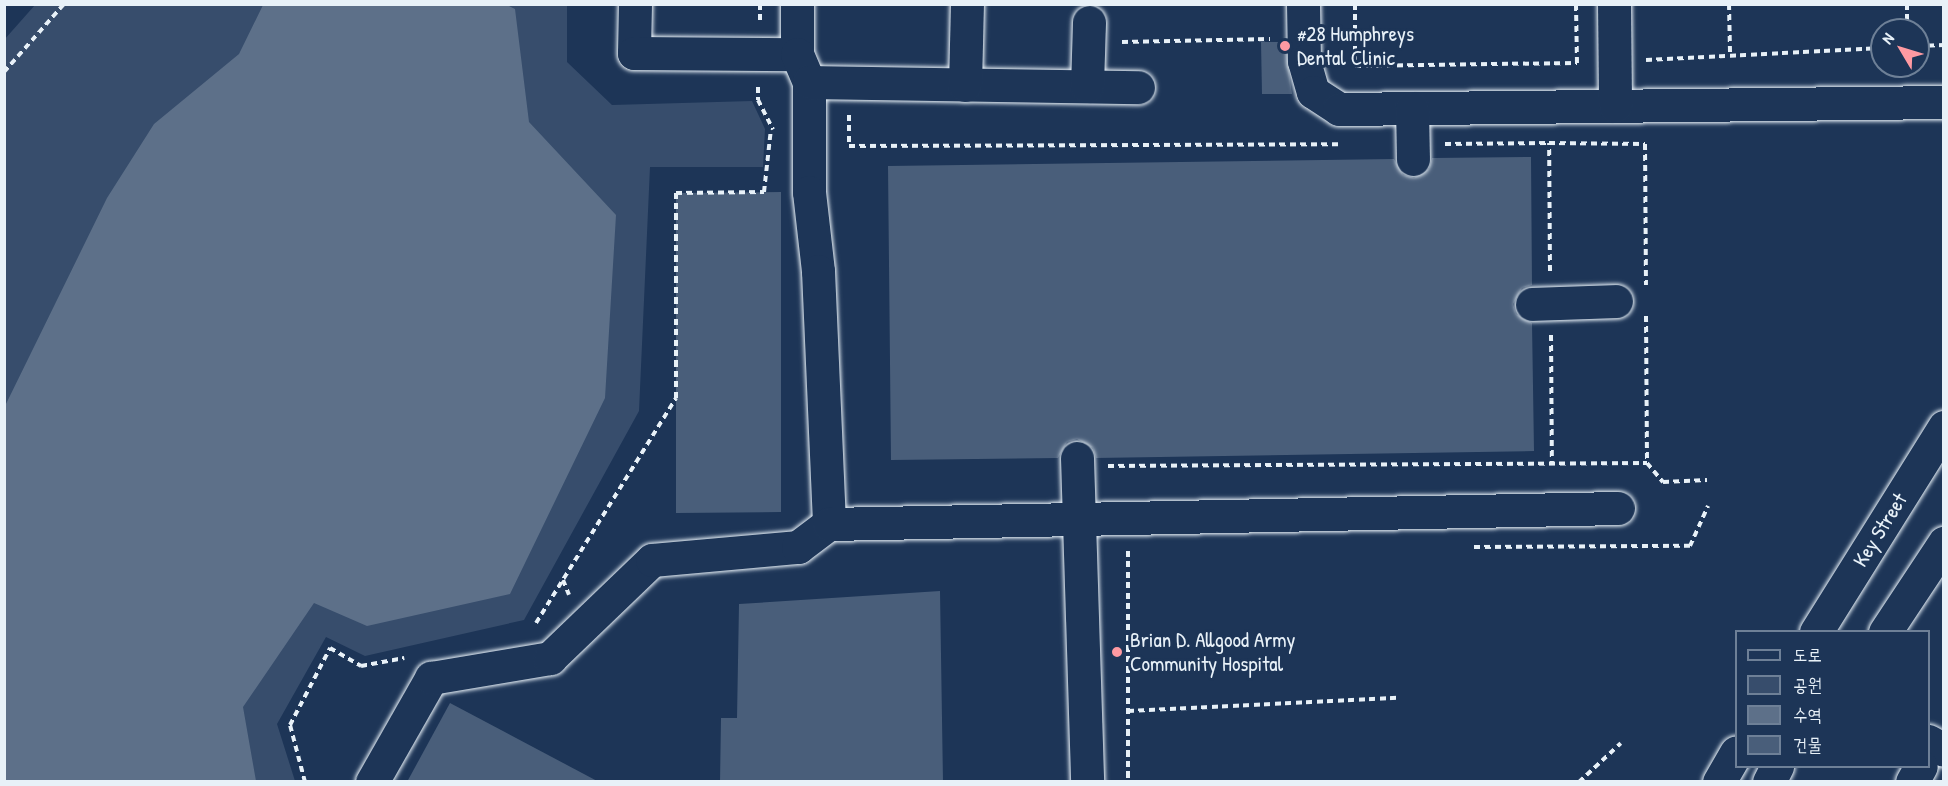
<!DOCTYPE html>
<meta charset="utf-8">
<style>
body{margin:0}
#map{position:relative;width:1948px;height:786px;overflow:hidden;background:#1d3557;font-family:"Patrick Hand","Poor Story",sans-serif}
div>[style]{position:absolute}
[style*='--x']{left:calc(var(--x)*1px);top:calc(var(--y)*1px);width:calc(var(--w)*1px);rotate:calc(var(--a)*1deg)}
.green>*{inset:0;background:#374d6c}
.water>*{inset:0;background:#5d7089}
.building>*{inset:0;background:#495e7a}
.path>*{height:4px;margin-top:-2px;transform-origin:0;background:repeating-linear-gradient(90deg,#e8f1f8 0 6px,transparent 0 10.5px)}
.roads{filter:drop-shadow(0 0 2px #e8f1f8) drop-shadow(0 0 2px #e8f1f8)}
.minor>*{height:33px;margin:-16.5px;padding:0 16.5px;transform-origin:16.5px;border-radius:16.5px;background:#1d3557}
.major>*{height:33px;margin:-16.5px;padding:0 16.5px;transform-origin:16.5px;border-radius:16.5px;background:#1d3557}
.dots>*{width:16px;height:16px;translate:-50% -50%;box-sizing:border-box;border:3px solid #1d3557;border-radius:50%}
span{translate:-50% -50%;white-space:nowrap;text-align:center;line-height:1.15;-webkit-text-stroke:6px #1d3557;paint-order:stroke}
.poi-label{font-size:21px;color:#e8f1f8}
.left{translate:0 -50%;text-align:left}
.street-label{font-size:21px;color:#e8f1f8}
.frame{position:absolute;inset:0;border:6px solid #e8f1f8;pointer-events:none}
.legend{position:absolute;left:1735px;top:630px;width:195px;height:138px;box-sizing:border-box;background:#1d3557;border:2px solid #6e8097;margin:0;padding:8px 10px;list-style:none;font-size:18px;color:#e8f1f8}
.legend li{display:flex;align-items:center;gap:12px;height:30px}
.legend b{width:30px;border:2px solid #6e8097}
.north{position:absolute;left:1870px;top:18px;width:60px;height:60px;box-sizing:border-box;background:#1d3557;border:2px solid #6e8097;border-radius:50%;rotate:308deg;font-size:16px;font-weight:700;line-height:24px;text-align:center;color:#e8f1f8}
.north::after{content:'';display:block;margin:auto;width:21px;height:27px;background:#ff9aa2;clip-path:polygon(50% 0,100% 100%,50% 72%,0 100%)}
</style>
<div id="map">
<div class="green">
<div style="clip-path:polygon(35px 5px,567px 5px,567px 62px,612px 105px,752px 101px,765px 129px,763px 167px,650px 167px,639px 411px,524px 620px,365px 656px,326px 637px,277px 724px,295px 781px,5px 782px,4px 40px)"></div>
</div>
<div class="water">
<div style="clip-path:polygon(507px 5px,515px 9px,529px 122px,616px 215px,605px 398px,510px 594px,367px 626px,314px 603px,243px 707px,256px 781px,5px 781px,5px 406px,107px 198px,154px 124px,239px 54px,263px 5px)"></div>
</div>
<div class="building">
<div style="clip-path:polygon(1261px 42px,1285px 42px,1292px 94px,1262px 94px)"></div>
<div style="clip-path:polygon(1531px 157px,1532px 285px,1522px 288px,1513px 304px,1516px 314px,1532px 323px,1534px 451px,1096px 458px,1093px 448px,1077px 439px,1067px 442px,1058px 458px,891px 460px,888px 166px,1394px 159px,1403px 175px,1414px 178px,1429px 169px,1432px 158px)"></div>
<div style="clip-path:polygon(781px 192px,781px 512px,676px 513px,676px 193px)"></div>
<div style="clip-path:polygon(940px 591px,943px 782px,720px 782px,721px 718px,737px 718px,739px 604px)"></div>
<div style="clip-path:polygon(450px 703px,599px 782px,407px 782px)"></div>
</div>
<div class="path">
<div style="--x:760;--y:4;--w:19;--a:90"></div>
<div style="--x:1355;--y:4;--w:62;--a:90"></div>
<div style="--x:1355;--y:66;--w:222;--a:-0.8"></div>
<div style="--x:1577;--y:63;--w:59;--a:-91"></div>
<div style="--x:1729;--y:4;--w:49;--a:88.8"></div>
<div style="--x:1907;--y:4;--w:26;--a:90"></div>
<div style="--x:1122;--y:42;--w:148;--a:-1.2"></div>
<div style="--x:1918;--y:46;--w:26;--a:-2"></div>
<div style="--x:1646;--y:60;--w:236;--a:-2.9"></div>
<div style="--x:4;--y:72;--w:91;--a:-48.6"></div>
<div style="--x:758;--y:87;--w:13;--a:90"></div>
<div style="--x:758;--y:100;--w:33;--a:63"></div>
<div style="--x:849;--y:115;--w:31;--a:90"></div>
<div style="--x:849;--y:146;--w:492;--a:-0.2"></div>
<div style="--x:1445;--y:144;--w:104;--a:-0.6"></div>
<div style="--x:1550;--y:271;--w:128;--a:-90.4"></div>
<div style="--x:1549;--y:143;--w:96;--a:0.6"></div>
<div style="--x:1645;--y:144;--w:141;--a:89.6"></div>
<div style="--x:1646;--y:316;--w:147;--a:89.6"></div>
<div style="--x:1551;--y:335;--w:128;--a:89.6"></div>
<div style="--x:1108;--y:466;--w:539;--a:-0.32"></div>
<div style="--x:1647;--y:463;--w:25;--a:50"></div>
<div style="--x:1663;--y:482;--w:44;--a:-2.6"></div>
<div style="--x:1474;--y:547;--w:216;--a:-0.3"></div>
<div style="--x:1690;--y:546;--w:44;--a:-65.8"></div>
<div style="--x:1128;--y:551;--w:231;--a:90"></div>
<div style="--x:563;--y:580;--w:16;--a:68"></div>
<div style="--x:536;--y:623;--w:265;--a:-58.1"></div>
<div style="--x:676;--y:398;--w:205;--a:-90"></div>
<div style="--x:676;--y:193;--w:88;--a:-0.7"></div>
<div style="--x:764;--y:192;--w:63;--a:-83.7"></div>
<div style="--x:1128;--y:711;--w:270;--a:-2.8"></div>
<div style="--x:305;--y:782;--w:59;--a:-104.7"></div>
<div style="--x:290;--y:725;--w:87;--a:-62.5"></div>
<div style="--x:330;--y:648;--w:36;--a:30"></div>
<div style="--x:361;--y:666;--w:44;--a:-10.5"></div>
<div style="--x:1579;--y:782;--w:57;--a:-42.9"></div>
</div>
<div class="roads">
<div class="minor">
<div style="--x:635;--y:4;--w:49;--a:91.2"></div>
<div style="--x:634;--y:53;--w:163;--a:0.4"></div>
<div style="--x:797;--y:4;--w:50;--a:90"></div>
<div style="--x:797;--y:54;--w:30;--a:67"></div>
<div style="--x:809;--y:82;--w:110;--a:90"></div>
<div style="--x:809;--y:192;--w:80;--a:83.5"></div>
<div style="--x:818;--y:271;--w:253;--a:87.5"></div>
<div style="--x:1303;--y:4;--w:57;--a:89"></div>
<div style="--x:1304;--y:61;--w:32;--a:74"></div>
<div style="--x:1313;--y:92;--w:31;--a:33"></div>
<div style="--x:1339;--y:109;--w:605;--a:-0.66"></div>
<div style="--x:1614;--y:4;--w:102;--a:89.4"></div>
<div style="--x:809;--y:82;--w:329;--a:0.9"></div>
<div style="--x:965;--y:85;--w:81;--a:-88.6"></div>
<div style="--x:1087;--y:86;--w:64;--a:-88.2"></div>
<div style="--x:1412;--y:108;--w:51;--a:88.9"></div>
<div style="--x:1532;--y:304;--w:84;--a:-2"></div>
<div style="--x:1077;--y:458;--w:324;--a:88.2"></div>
<div style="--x:1928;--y:741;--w:18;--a:29"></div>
<div style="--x:372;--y:782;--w:120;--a:-60.4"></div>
<div style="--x:431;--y:678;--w:121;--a:-9.5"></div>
<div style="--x:550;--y:658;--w:141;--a:-43.9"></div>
<div style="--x:652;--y:560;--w:147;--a:-5.1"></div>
<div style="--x:798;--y:547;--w:39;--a:-37"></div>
<div style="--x:829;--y:524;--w:789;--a:-1.16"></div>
<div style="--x:1912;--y:782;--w:18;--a:-61"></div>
</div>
<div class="major">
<div style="--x:1816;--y:632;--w:242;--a:-58"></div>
<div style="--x:1885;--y:632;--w:107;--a:-56.5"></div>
<div style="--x:1719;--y:782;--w:34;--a:-60"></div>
<div style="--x:1769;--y:782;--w:18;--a:-63"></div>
</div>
</div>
<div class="dots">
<div style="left:1285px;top:46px;background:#ff9aa2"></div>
<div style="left:1117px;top:652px;background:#ff9aa2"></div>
</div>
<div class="poi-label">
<span class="left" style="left:1297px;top:46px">#28 Humphreys<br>Dental Clinic</span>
<span class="left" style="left:1130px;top:652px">Brian D. Allgood Army<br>Community Hospital</span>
</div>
<div class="street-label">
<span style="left:1880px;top:530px;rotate:-58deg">Key Street</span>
</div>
<div class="frame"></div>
<ul class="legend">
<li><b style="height:8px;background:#1d3557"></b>도로</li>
<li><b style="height:16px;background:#374d6c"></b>공원</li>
<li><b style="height:16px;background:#5d7089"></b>수역</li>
<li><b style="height:16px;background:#495e7a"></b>건물</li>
</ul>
<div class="north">N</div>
</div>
